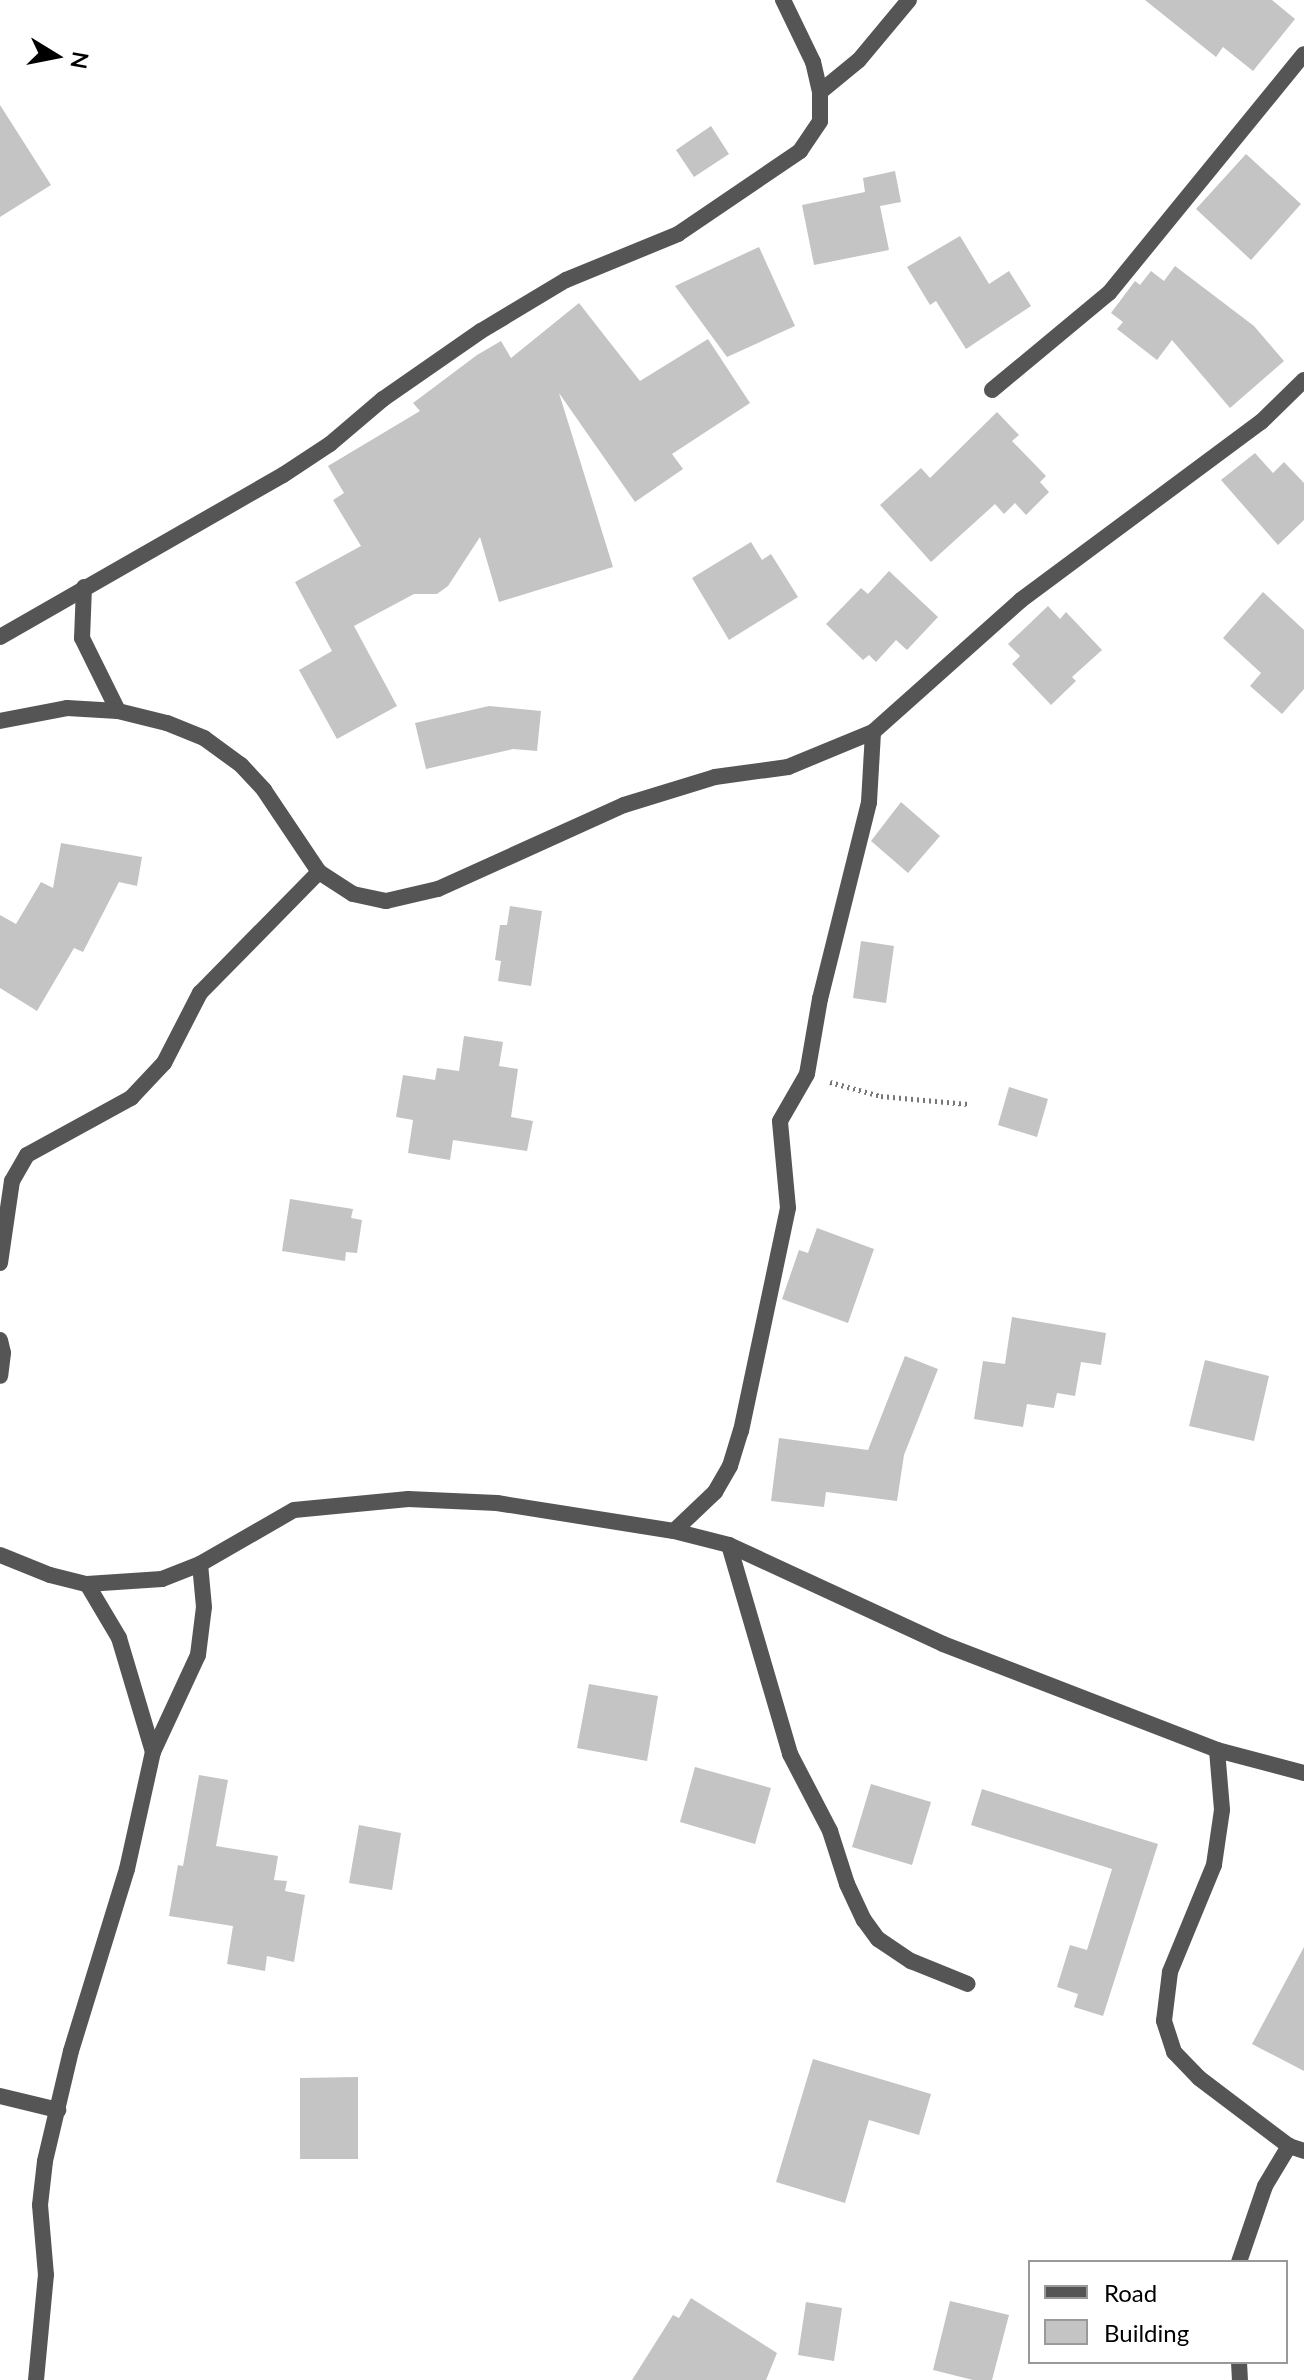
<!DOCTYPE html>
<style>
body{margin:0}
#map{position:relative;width:1304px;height:2380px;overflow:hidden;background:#fff;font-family:Lato,sans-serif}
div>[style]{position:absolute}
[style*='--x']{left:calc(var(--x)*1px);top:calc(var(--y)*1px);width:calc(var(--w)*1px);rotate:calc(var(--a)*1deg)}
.building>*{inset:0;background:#c4c4c4}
.path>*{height:5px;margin-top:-2.5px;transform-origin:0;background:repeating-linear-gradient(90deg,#777 0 2px,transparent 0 6px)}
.minor>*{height:16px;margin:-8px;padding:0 8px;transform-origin:8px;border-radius:8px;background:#555}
span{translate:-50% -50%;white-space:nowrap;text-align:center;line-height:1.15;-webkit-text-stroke:6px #fff;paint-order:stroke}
.legend{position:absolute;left:1028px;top:2260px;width:260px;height:104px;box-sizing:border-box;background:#fff;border:2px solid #999;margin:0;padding:10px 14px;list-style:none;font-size:24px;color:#000}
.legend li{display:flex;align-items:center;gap:16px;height:40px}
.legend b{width:40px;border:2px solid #999}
.north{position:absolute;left:16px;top:16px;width:80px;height:80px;-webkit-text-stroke:6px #fff;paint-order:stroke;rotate:100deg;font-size:22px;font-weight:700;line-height:32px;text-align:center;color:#000}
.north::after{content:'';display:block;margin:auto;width:28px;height:36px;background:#000;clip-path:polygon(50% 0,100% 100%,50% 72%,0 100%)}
</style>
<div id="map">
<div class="building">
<div style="clip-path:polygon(1145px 0,1272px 0,1295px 19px,1253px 71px,1223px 47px,1216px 57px)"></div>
<div style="clip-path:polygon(0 105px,51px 185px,0 217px)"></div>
<div style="clip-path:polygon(711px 126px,729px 154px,694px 177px,676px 150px)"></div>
<div style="clip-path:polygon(1246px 154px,1301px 204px,1251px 260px,1196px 209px)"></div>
<div style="clip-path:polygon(895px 171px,901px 202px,880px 206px,889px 250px,814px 265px,802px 205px,865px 192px,863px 178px)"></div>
<div style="clip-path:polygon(960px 236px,989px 284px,1009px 271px,1031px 306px,966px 349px,936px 301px,930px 305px,907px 267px)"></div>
<div style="clip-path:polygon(759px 247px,795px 326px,727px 357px,675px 286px)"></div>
<div style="clip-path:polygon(1175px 266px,1254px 326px,1284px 361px,1230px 408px,1172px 340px,1157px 360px,1117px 329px,1123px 322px,1111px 313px,1135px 281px,1140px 285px,1151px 271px,1164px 281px)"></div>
<div style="clip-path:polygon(579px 303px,640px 381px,708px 339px,750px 403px,672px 454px,683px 469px,635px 502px,559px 393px,613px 567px,499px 602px,480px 537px,448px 586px,437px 594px,414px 594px,354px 626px,397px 706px,337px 739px,299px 670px,332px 651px,295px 582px,361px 546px,333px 500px,344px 493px,328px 466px,420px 411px,413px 403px,477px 355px,501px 341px,511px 358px)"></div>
<div style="clip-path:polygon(997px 412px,1019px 435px,1012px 441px,1046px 476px,1040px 482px,1049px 492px,1026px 515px,1015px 503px,1004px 514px,995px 504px,931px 562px,880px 505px,921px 468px,930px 478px)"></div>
<div style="clip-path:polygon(1255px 453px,1273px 473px,1284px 462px,1304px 483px,1304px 520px,1278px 545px,1221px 480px)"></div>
<div style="clip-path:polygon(751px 542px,762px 560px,771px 554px,798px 597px,729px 640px,692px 578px)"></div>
<div style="clip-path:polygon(889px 571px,938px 617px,907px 650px,896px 640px,876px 662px,869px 655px,863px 660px,826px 624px,861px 588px,868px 594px)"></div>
<div style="clip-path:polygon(1263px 592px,1304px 630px,1304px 689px,1282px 714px,1250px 686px,1261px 673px,1223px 638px)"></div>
<div style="clip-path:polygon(1048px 606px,1060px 619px,1066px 612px,1102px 650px,1072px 677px,1076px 681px,1051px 705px,1012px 664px,1020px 656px,1008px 644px)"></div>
<div style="clip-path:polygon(489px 706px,541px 711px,537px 751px,513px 749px,426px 769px,415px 723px)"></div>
<div style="clip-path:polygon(901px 802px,940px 836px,908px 873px,871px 841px)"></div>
<div style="clip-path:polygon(61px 843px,142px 857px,137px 886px,119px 882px,83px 952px,74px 948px,37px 1011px,0 988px,0 915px,16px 924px,41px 882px,53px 888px)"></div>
<div style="clip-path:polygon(510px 906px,542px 911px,531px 986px,498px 981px,501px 961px,495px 960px,500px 925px,507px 925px)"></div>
<div style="clip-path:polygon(861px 941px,894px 946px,886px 1003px,853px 998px)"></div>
<div style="clip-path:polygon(464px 1036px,503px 1042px,499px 1066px,518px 1069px,511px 1117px,533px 1121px,527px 1151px,453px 1140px,450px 1160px,408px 1153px,413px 1120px,396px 1117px,403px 1075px,435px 1080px,437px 1068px,459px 1071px)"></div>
<div style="clip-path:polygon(1009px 1087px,1048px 1099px,1037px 1137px,998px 1125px)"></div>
<div style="clip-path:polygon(290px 1199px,353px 1209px,351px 1218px,362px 1220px,357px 1253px,346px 1252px,345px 1261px,282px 1251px)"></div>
<div style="clip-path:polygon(817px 1228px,874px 1249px,848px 1323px,782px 1299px,799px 1250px,808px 1253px)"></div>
<div style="clip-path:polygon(1012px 1317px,1106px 1333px,1101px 1365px,1081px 1362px,1075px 1396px,1057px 1393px,1054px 1408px,1027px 1404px,1023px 1427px,974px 1419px,983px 1361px,1005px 1364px)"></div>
<div style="clip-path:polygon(905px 1356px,938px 1369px,904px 1455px,897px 1501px,826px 1492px,824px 1507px,771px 1501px,779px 1438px,868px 1450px)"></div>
<div style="clip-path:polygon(1205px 1360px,1269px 1376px,1254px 1441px,1189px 1426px)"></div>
<div style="clip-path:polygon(589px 1684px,658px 1696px,647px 1761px,577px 1748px)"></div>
<div style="clip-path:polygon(695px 1767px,771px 1788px,755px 1844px,680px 1822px)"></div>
<div style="clip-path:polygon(199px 1775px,228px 1780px,216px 1846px,278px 1856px,274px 1880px,287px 1881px,285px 1891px,305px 1895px,294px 1962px,267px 1956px,265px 1971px,227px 1964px,233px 1926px,169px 1916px,178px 1865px,183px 1866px)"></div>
<div style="clip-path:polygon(871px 1784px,931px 1802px,912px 1865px,852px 1847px)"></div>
<div style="clip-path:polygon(982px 1789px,1158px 1844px,1103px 2016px,1074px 2007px,1078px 1994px,1057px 1987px,1070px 1945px,1087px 1950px,1112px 1869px,971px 1825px)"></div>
<div style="clip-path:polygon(359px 1825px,401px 1833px,392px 1890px,349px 1883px)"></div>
<div style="clip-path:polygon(1304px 1947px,1304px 2071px,1252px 2044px)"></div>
<div style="clip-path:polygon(813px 2059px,931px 2094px,919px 2135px,869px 2120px,845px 2203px,776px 2182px)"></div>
<div style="clip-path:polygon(358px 2077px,358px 2159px,300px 2159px,300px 2078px)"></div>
<div style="clip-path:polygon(691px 2298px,777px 2353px,766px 2380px,632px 2380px,673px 2315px,679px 2318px)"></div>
<div style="clip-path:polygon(950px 2301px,1009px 2315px,992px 2380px,973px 2380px,933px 2370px)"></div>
<div style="clip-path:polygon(806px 2302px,842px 2308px,834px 2361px,798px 2355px)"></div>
</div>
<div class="path">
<div style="--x:830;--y:1082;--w:53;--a:15.4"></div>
<div style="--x:881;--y:1096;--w:87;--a:5.3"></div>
</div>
<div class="minor">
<div style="--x:820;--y:92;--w:50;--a:-39.4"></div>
<div style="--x:859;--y:60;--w:78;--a:-50.2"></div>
<div style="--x:992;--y:390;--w:152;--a:-39.7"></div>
<div style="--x:1109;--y:293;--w:308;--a:-50.8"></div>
<div style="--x:84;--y:587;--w:51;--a:92.2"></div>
<div style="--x:82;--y:638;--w:81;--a:63.7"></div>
<div style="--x:0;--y:637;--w:326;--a:-29.8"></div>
<div style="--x:283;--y:475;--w:56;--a:-33.4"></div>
<div style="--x:330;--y:444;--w:70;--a:-40.3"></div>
<div style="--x:383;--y:399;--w:119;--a:-34.8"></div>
<div style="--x:481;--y:331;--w:99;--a:-31"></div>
<div style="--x:566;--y:280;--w:121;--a:-22.3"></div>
<div style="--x:678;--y:234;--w:148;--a:-34.2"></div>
<div style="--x:800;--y:151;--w:36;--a:-56"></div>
<div style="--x:820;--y:121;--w:29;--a:-90"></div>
<div style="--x:820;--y:92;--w:31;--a:-103"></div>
<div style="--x:813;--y:62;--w:69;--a:-115.8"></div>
<div style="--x:0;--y:721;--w:68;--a:-11"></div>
<div style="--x:67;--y:708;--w:51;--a:3.4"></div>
<div style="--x:118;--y:711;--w:50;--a:13.8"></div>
<div style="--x:167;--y:723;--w:40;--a:22"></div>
<div style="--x:204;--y:738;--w:46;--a:36.1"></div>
<div style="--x:241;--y:765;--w:34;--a:47"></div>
<div style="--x:264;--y:790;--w:99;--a:56.1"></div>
<div style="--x:319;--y:872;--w:40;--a:32.9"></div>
<div style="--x:353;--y:894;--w:34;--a:12"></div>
<div style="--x:386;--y:901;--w:53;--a:-13"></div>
<div style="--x:438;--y:889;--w:204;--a:-24.3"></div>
<div style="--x:624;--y:805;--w:95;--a:-17.1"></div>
<div style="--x:715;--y:777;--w:74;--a:-7.8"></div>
<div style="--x:788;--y:767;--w:92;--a:-22.4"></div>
<div style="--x:873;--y:732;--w:198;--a:-41.7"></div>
<div style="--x:1021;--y:600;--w:299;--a:-36.6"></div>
<div style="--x:1261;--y:422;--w:60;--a:-44.3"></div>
<div style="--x:0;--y:1263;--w:83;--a:-81.7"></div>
<div style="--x:12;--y:1181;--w:30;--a:-60"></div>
<div style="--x:27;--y:1155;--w:119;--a:-28.7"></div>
<div style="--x:131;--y:1098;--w:48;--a:-46.7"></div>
<div style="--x:164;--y:1063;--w:79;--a:-62.8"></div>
<div style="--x:200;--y:993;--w:170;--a:-45.5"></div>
<div style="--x:0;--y:1340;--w:13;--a:77"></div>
<div style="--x:3;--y:1353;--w:23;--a:97"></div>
<div style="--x:674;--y:1531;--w:57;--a:-43.6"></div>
<div style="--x:715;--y:1492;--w:30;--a:-60"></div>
<div style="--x:730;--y:1466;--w:37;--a:-73"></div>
<div style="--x:741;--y:1431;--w:228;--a:-78.1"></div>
<div style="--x:788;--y:1208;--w:87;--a:-95.3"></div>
<div style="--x:780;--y:1121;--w:54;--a:-60.1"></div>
<div style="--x:807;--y:1074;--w:76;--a:-80.2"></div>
<div style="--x:820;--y:999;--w:203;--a:-76"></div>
<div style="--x:869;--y:802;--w:70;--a:-86.7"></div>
<div style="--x:729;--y:1545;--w:218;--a:73.7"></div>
<div style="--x:790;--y:1754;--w:87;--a:62.5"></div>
<div style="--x:830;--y:1831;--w:56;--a:72.2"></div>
<div style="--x:847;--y:1884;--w:40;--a:65"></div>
<div style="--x:864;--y:1920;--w:24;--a:54"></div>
<div style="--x:878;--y:1939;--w:40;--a:34"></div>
<div style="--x:911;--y:1961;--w:61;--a:22"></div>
<div style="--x:0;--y:1555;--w:54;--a:21.8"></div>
<div style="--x:50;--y:1575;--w:38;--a:14"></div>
<div style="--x:87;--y:1584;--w:75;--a:-3.8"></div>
<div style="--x:162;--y:1579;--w:41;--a:-21.5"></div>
<div style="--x:200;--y:1564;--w:108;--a:-29.9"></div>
<div style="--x:294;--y:1510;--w:115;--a:-5.5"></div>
<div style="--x:408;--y:1499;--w:89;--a:2.6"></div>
<div style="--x:497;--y:1503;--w:179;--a:9"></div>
<div style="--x:674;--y:1531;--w:57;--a:14.3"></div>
<div style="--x:729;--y:1545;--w:236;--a:24.8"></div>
<div style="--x:943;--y:1644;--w:294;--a:21.1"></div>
<div style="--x:1217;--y:1750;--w:90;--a:14.8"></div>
<div style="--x:87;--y:1584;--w:63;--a:59.3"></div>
<div style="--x:119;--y:1638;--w:119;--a:73.4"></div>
<div style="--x:1217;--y:1750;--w:60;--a:85.2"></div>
<div style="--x:1222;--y:1810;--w:56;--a:98.3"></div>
<div style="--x:1214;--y:1865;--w:116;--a:112.4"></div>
<div style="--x:1170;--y:1972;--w:49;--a:97"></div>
<div style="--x:1164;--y:2021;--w:33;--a:72"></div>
<div style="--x:1174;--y:2052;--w:36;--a:46"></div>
<div style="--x:1199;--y:2078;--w:113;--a:37.1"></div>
<div style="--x:1289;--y:2146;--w:16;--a:18"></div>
<div style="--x:0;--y:2096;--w:60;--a:13.6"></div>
<div style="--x:1239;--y:2262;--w:80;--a:-71.1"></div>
<div style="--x:1265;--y:2186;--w:47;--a:-59"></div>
<div style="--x:1239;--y:2362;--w:18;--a:87"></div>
<div style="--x:36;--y:2380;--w:105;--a:-84.6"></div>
<div style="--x:46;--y:2275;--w:70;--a:-94.9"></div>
<div style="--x:40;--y:2205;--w:44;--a:-83.5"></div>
<div style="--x:45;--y:2161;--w:113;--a:-76.7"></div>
<div style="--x:71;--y:2051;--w:190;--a:-72.9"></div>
<div style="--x:127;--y:1869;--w:120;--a:-77.5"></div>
<div style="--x:153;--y:1752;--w:107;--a:-65.1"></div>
<div style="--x:198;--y:1655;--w:48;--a:-82.9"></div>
<div style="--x:204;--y:1607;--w:43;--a:-95.3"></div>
</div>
<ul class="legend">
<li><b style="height:10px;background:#555"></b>Road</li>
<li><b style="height:22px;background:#c4c4c4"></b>Building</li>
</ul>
<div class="north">N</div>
</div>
